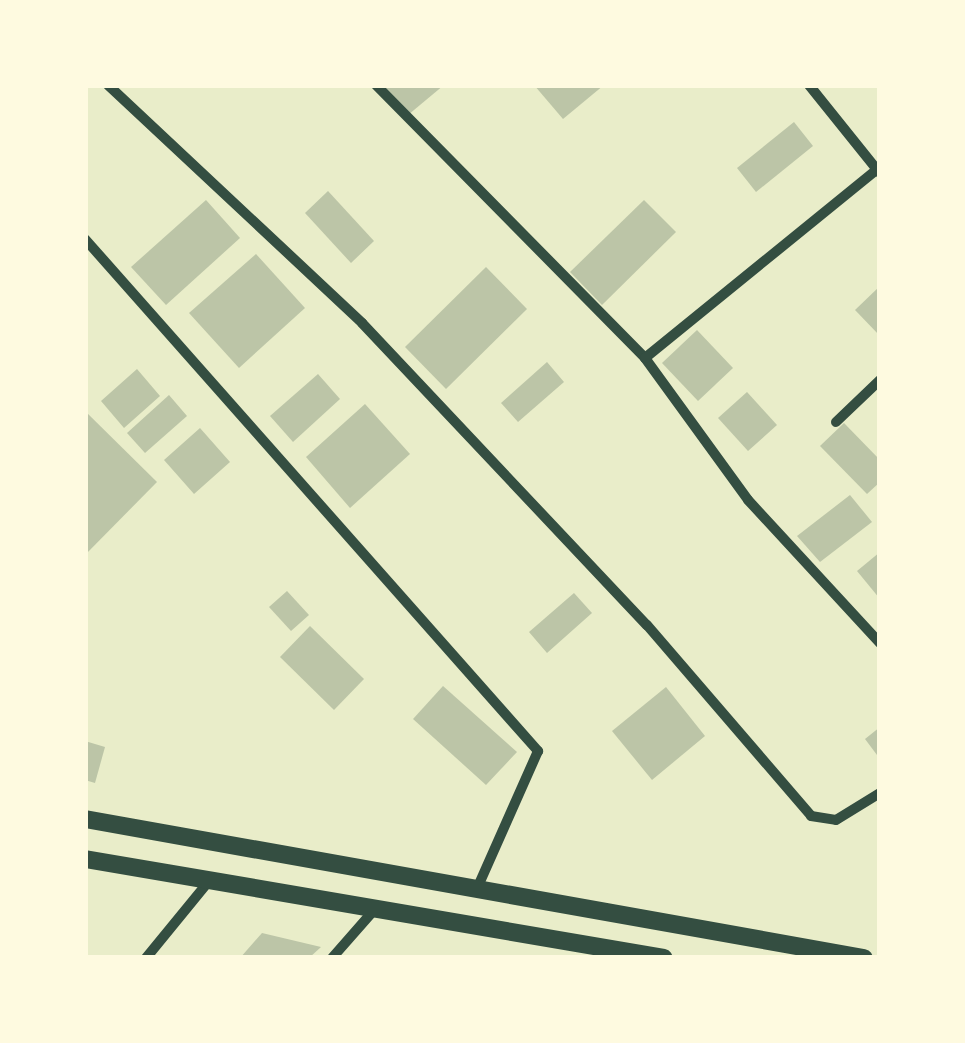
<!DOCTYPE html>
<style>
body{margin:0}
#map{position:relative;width:965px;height:1043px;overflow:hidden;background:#e9edc9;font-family:"DM Sans",sans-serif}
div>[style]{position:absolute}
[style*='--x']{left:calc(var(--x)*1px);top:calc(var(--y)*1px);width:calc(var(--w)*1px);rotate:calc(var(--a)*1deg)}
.building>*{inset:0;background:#bcc5a7}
.minor>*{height:10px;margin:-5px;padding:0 5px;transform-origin:5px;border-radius:5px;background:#344e41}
.tertiary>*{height:18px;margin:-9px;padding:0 9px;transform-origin:9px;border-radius:9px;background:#344e41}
span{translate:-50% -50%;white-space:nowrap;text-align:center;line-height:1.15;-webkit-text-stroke:10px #fefae0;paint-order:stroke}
.frame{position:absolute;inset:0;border:88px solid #fefae0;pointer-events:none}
</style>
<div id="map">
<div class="building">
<div style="clip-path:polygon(383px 85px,444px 85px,408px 115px)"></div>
<div style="clip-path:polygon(534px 85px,604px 85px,563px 119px)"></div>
<div style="clip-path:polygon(794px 122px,813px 146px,756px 192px,737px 168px)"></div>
<div style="clip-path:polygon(328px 191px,374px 241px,351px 263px,305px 213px)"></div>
<div style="clip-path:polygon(206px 200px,240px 238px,166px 305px,131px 267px)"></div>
<div style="clip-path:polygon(644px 200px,676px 232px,602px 305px,570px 272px)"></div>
<div style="clip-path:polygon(256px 254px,305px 308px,239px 368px,189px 313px)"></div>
<div style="clip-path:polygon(486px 267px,527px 309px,446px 389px,405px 347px)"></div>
<div style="clip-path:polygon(880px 286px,880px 336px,855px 310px)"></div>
<div style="clip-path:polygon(697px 330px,733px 368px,698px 401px,662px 363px)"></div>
<div style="clip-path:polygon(547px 362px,564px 382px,518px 422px,501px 403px)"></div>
<div style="clip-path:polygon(137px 369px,160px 396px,124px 428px,101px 401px)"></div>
<div style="clip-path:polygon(318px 374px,340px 399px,293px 442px,270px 416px)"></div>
<div style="clip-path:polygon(747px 392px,777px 425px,748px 451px,718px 418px)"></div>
<div style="clip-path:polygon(169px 395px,187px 416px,145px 453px,127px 433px)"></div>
<div style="clip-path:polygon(365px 404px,410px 454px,350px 508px,306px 457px)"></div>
<div style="clip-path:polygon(85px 411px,157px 482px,85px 555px)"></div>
<div style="clip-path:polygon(844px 423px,880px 460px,880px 482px,867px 494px,820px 446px)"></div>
<div style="clip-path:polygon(200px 428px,230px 462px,194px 494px,164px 460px)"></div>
<div style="clip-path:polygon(850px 495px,872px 522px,820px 562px,797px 536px)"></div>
<div style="clip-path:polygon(880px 552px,880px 599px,857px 571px)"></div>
<div style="clip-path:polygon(287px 591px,309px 615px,291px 631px,269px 607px)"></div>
<div style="clip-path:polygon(574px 593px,592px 613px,547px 653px,529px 632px)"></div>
<div style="clip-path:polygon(310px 626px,364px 679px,334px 710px,280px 657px)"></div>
<div style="clip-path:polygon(443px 686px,517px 752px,486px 785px,413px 719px)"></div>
<div style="clip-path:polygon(666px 687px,705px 736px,652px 780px,612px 731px)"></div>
<div style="clip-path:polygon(880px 727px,880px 759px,865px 739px)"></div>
<div style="clip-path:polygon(85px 741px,105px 747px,95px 783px,85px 780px)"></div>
<div style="clip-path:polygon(262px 933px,321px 947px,309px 958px,240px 958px)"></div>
</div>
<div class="minor">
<div style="--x:108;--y:85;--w:348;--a:43.1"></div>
<div style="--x:362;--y:323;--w:415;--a:46.7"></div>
<div style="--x:647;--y:625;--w:252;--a:49.3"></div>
<div style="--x:811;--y:816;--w:25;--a:9"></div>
<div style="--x:836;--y:820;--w:52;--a:-31.5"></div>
<div style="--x:376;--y:85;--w:383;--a:45.4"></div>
<div style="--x:645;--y:358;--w:175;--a:54"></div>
<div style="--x:748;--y:500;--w:195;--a:47.3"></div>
<div style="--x:809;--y:85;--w:112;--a:51.2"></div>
<div style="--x:85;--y:239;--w:684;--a:48.5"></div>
<div style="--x:538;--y:751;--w:145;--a:113.9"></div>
<div style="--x:645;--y:358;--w:303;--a:-39.1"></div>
<div style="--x:836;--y:422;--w:61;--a:-43.7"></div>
<div style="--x:146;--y:958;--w:99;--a:-50.7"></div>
<div style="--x:332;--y:958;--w:67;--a:-48.7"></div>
</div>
<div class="tertiary">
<div style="--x:85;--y:819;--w:791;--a:10.12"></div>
<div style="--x:85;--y:859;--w:587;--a:9.7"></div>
</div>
<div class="frame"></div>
</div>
